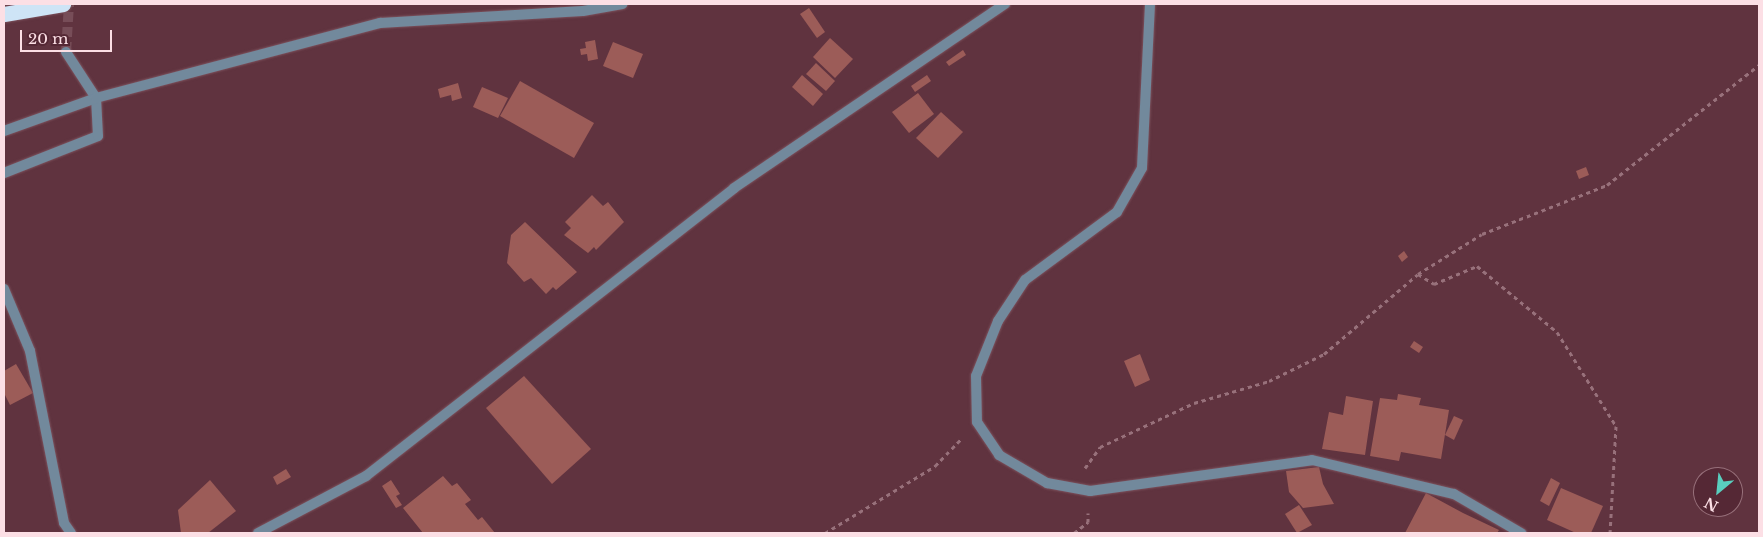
<!DOCTYPE html>
<style>
body{margin:0}
#map{position:relative;width:1763px;height:537px;overflow:hidden;background:#60333f;font-family:"Libre Baskerville",serif}
div>[style]{position:absolute}
[style*='--x']{left:calc(var(--x)*1px);top:calc(var(--y)*1px);width:calc(var(--w)*1px);rotate:calc(var(--a)*1deg)}
.building>*{inset:0;background:#9c5c58}
.minor-tunnel>*{height:10px;margin-top:-5px;transform-origin:0;background:repeating-linear-gradient(90deg,#774d58 0 10px,transparent 0 15px)}
.path>*{height:3px;margin-top:-1.5px;transform-origin:0;background:repeating-linear-gradient(90deg,#98717b 0 4px,transparent 0 8px)}
.roads{filter:drop-shadow(0 0 1px #7c525d) drop-shadow(0 0 1px #7c525d)}
.minor>*{height:10px;margin:-5px;padding:0 5px;transform-origin:5px;border-radius:5px;background:#72899c}
.tertiary>*{height:10px;margin:-5px;padding:0 5px;transform-origin:5px;border-radius:5px;background:#72899c}
.motorway>*{height:15px;margin:-7.5px;padding:0 7.5px;transform-origin:7.5px;border-radius:7.5px;background:#cee4f6}
span{translate:-50% -50%;white-space:nowrap;text-align:center;line-height:1.15;-webkit-text-stroke:5px #552835;paint-order:stroke}
.frame{position:absolute;inset:0;border:5px solid #fcdfe5;pointer-events:none}
.north{position:absolute;left:1693px;top:467px;width:50px;height:50px;box-sizing:border-box;background:#552835;border:1px solid #98717b;border-radius:50%;rotate:208deg;font-size:14px;font-weight:700;line-height:20px;text-align:center;color:#fcdfe5}
.north::after{content:'';display:block;margin:auto;width:18px;height:22px;background:#59cebe;clip-path:polygon(50% 0,100% 100%,50% 72%,0 100%)}
.scale{position:absolute;left:20px;top:30px;width:92px;height:22px;box-sizing:border-box;border:2px solid #fcdfe5;border-top:0;padding-left:6px;font-size:15px;line-height:18px;white-space:nowrap;color:#fcdfe5;-webkit-text-stroke:4px #552835;paint-order:stroke}
</style>
<div id="map">
<div class="building">
<div style="clip-path:polygon(809px 8px,825px 32px,817px 38px,800px 14px)"></div>
<div style="clip-path:polygon(830px 38px,853px 59px,835px 78px,813px 57px)"></div>
<div style="clip-path:polygon(595px 40px,598px 59px,588px 61px,587px 54px,581px 55px,580px 49px,586px 48px,585px 42px)"></div>
<div style="clip-path:polygon(613px 42px,643px 54px,633px 78px,603px 66px)"></div>
<div style="clip-path:polygon(963px 50px,966px 55px,949px 66px,946px 62px)"></div>
<div style="clip-path:polygon(816px 63px,835px 81px,826px 91px,806px 74px)"></div>
<div style="clip-path:polygon(802px 75px,823px 94px,813px 106px,792px 87px)"></div>
<div style="clip-path:polygon(927px 75px,931px 81px,915px 92px,911px 86px)"></div>
<div style="clip-path:polygon(520px 81px,594px 123px,574px 158px,500px 116px)"></div>
<div style="clip-path:polygon(458px 83px,462px 98px,452px 101px,451px 95px,440px 98px,438px 89px)"></div>
<div style="clip-path:polygon(482px 87px,508px 98px,498px 118px,473px 107px)"></div>
<div style="clip-path:polygon(918px 93px,934px 114px,909px 133px,892px 112px)"></div>
<div style="clip-path:polygon(941px 112px,963px 132px,938px 158px,916px 138px)"></div>
<div style="clip-path:polygon(1586px 167px,1589px 175px,1579px 179px,1576px 171px)"></div>
<div style="clip-path:polygon(592px 195px,603px 206px,608px 202px,624px 222px,596px 250px,594px 247px,588px 253px,564px 235px,571px 228px,565px 222px)"></div>
<div style="clip-path:polygon(525px 222px,577px 272px,556px 290px,553px 287px,546px 294px,531px 278px,524px 282px,507px 263px,511px 235px)"></div>
<div style="clip-path:polygon(1404px 251px,1408px 257px,1402px 262px,1398px 256px)"></div>
<div style="clip-path:polygon(1414px 341px,1423px 347px,1419px 353px,1410px 347px)"></div>
<div style="clip-path:polygon(1140px 354px,1150px 380px,1135px 387px,1124px 361px)"></div>
<div style="clip-path:polygon(16px 364px,33px 393px,10px 405px,4px 393px,4px 371px)"></div>
<div style="clip-path:polygon(524px 376px,591px 449px,552px 484px,486px 408px)"></div>
<div style="clip-path:polygon(1398px 394px,1421px 398px,1419px 405px,1449px 410px,1441px 459px,1401px 452px,1399px 461px,1370px 456px,1380px 398px,1397px 400px)"></div>
<div style="clip-path:polygon(1346px 396px,1373px 401px,1365px 455px,1322px 449px,1329px 412px,1343px 415px)"></div>
<div style="clip-path:polygon(1454px 416px,1463px 420px,1454px 440px,1445px 435px)"></div>
<div style="clip-path:polygon(1319px 467px,1323px 484px,1334px 504px,1303px 508px,1289px 492px,1286px 471px)"></div>
<div style="clip-path:polygon(286px 469px,291px 477px,277px 485px,273px 477px)"></div>
<div style="clip-path:polygon(443px 476px,452px 486px,457px 483px,471px 500px,465px 504px,478px 520px,482px 517px,495px 533px,423px 533px,403px 508px)"></div>
<div style="clip-path:polygon(1551px 478px,1560px 483px,1549px 506px,1540px 501px)"></div>
<div style="clip-path:polygon(210px 480px,236px 511px,208px 533px,181px 533px,178px 510px)"></div>
<div style="clip-path:polygon(391px 480px,400px 494px,396px 496px,402px 505px,396px 508px,382px 486px)"></div>
<div style="clip-path:polygon(1561px 488px,1603px 506px,1591px 533px,1576px 533px,1547px 520px)"></div>
<div style="clip-path:polygon(1426px 493px,1463px 513px,1499px 530px,1497px 533px,1405px 533px)"></div>
<div style="clip-path:polygon(1299px 505px,1312px 525px,1297px 533px,1285px 514px)"></div>
</div>
<div class="minor-tunnel">
<div style="--x:66;--y:52;--w:48;--a:-86.4"></div>
</div>
<div class="path">
<div style="--x:1418;--y:274;--w:19;--a:32"></div>
<div style="--x:1434;--y:284;--w:47;--a:-22.7"></div>
<div style="--x:1477;--y:266;--w:104;--a:39.5"></div>
<div style="--x:1557;--y:332;--w:111;--a:57.9"></div>
<div style="--x:1616;--y:426;--w:107;--a:93.2"></div>
<div style="--x:1085;--y:468;--w:26;--a:-54"></div>
<div style="--x:1100;--y:447;--w:104;--a:-25.1"></div>
<div style="--x:1194;--y:403;--w:78;--a:-16.3"></div>
<div style="--x:1269;--y:381;--w:61;--a:-26.1"></div>
<div style="--x:1324;--y:354;--w:123;--a:-40.4"></div>
<div style="--x:1418;--y:274;--w:75;--a:-32"></div>
<div style="--x:1482;--y:234;--w:134;--a:-21.4"></div>
<div style="--x:1607;--y:185;--w:194;--a:-38.3"></div>
<div style="--x:825;--y:533;--w:129;--a:-31.3"></div>
<div style="--x:935;--y:466;--w:40;--a:-46"></div>
<div style="--x:1074;--y:533;--w:18;--a:-38"></div>
<div style="--x:1088;--y:522;--w:9;--a:-90"></div>
</div>
<div class="roads">
<div class="minor">
<div style="--x:1150;--y:4;--w:164;--a:92.8"></div>
<div style="--x:1142;--y:168;--w:51;--a:119.6"></div>
<div style="--x:1117;--y:212;--w:114;--a:143.5"></div>
<div style="--x:1025;--y:280;--w:49;--a:123.4"></div>
<div style="--x:998;--y:321;--w:59;--a:111.8"></div>
<div style="--x:976;--y:376;--w:46;--a:88.8"></div>
<div style="--x:977;--y:422;--w:40;--a:56"></div>
<div style="--x:999;--y:455;--w:56;--a:30.3"></div>
<div style="--x:1047;--y:483;--w:44;--a:10.5"></div>
<div style="--x:1090;--y:491;--w:224;--a:-7.9"></div>
<div style="--x:1312;--y:460;--w:146;--a:13.5"></div>
<div style="--x:1454;--y:494;--w:78;--a:30.2"></div>
<div style="--x:4;--y:173;--w:101;--a:-21.5"></div>
<div style="--x:98;--y:136;--w:38;--a:-93"></div>
<div style="--x:96;--y:98;--w:55;--a:-123.1"></div>
<div style="--x:4;--y:289;--w:67;--a:67.2"></div>
<div style="--x:30;--y:351;--w:175;--a:78.8"></div>
<div style="--x:64;--y:523;--w:12;--a:55"></div>
<div style="--x:258;--y:533;--w:122;--a:-27.8"></div>
<div style="--x:366;--y:476;--w:467;--a:-38"></div>
<div style="--x:734;--y:188;--w:328;--a:-34.2"></div>
</div>
<div class="tertiary">
<div style="--x:4;--y:131;--w:98;--a:-19.7"></div>
<div style="--x:96;--y:98;--w:294;--a:-14.8"></div>
<div style="--x:380;--y:23;--w:203;--a:-3.4"></div>
<div style="--x:583;--y:11;--w:40;--a:-10"></div>
</div>
<div class="motorway">
<div style="--x:4;--y:14;--w:60;--a:-9.6"></div>
</div>
</div>
<div class="frame"></div>
<div class="north">N</div>
<div class="scale">20 m</div>
</div>
